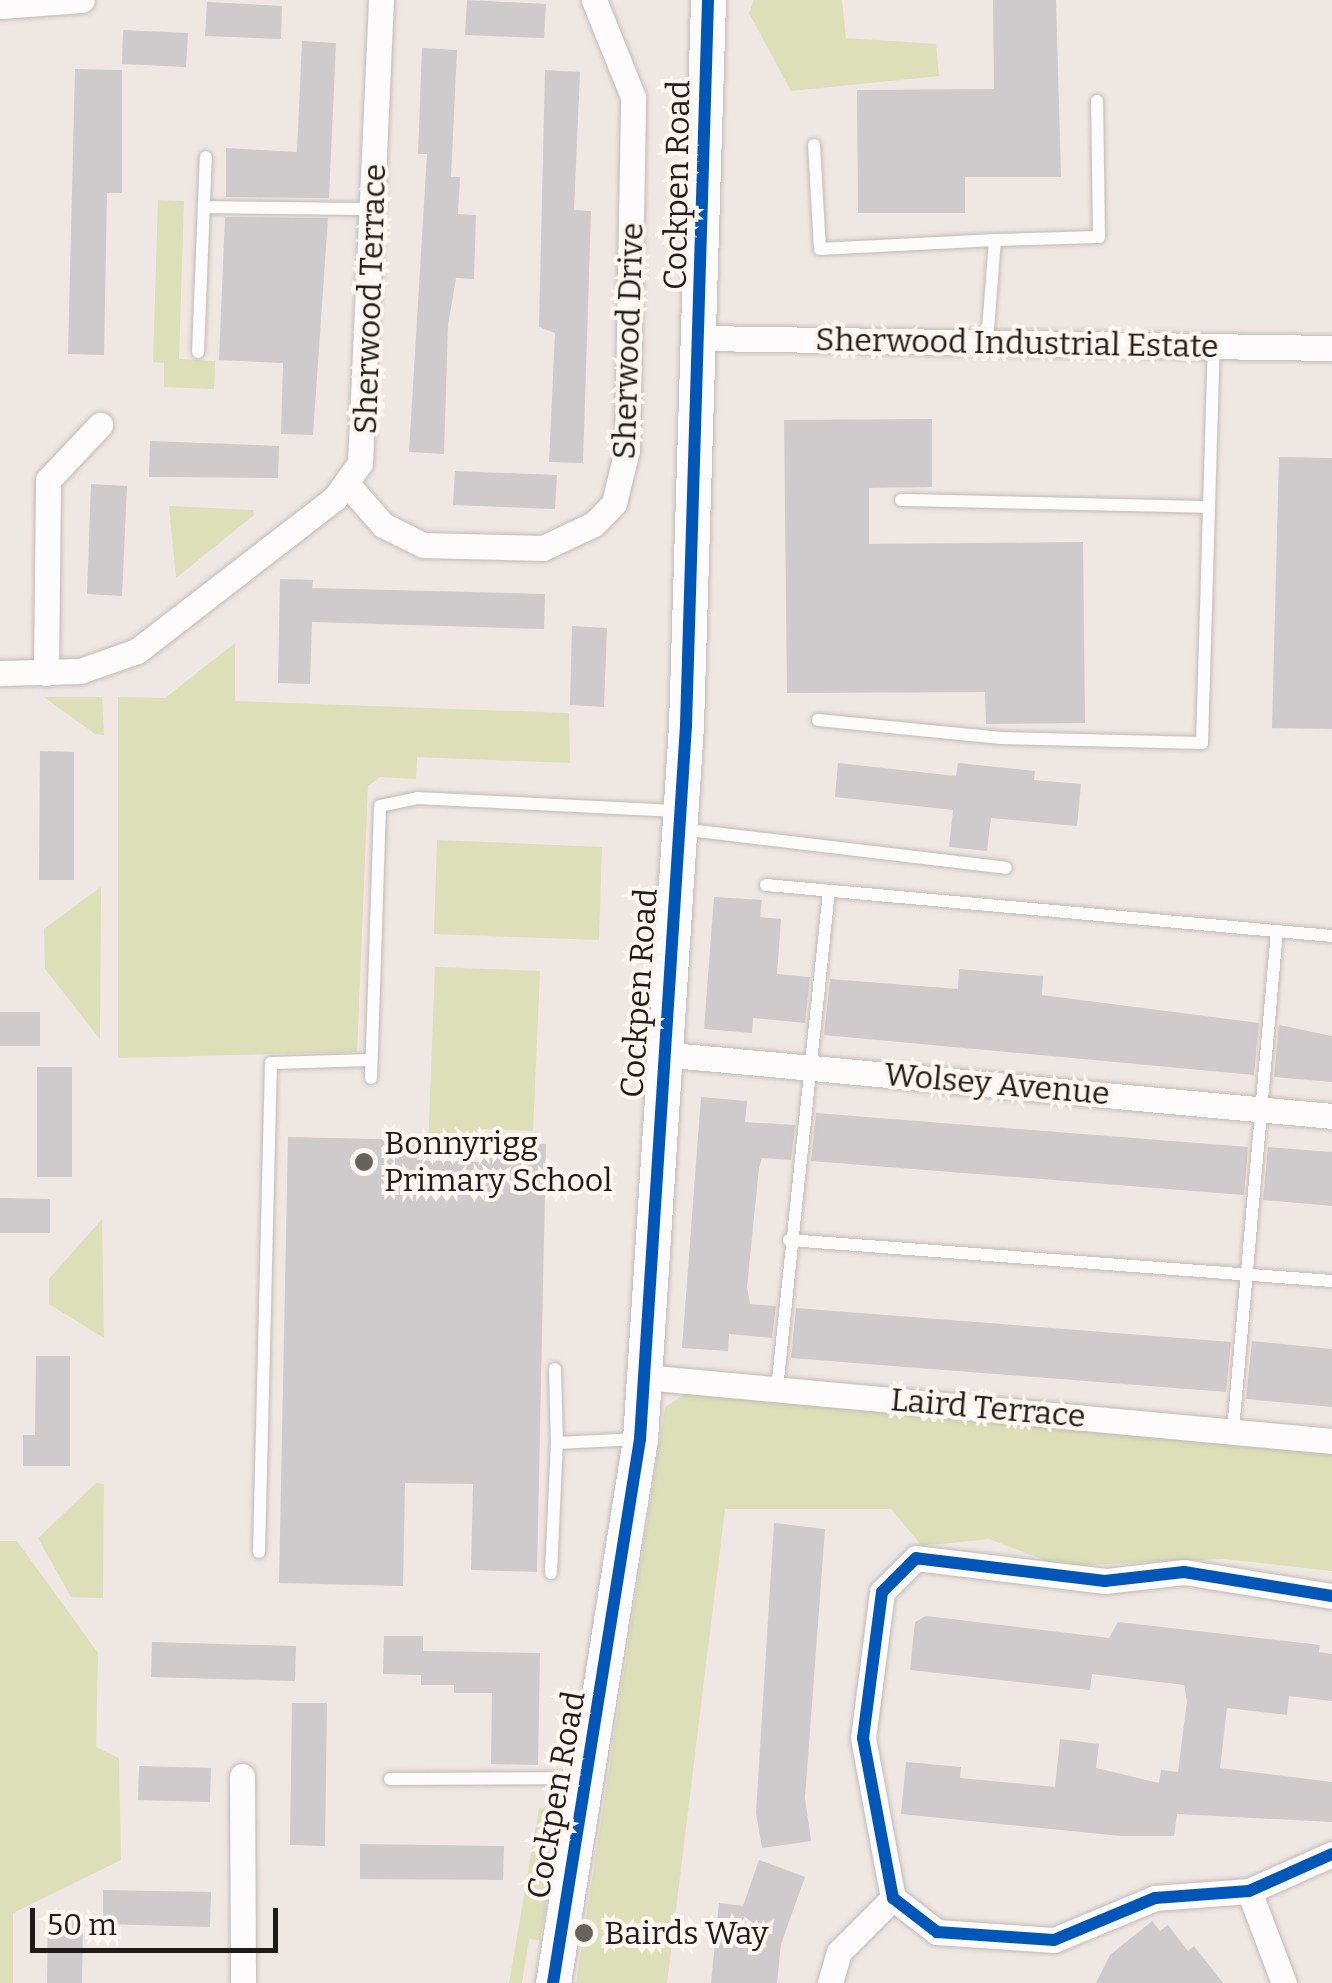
<!DOCTYPE html>
<style>
body{margin:0}
#map{position:relative;width:1332px;height:1983px;overflow:hidden;background:#efe7e3;font-family:Bitter,serif}
div>[style]{position:absolute}
[style*='--x']{left:calc(var(--x)*1px);top:calc(var(--y)*1px);width:calc(var(--w)*1px);rotate:calc(var(--a)*1deg)}
.green>*{inset:0;background:#dcdfb7}
.building>*{inset:0;background:#cfcacb}
.roads{filter:drop-shadow(0 0 2px #c0bab7) drop-shadow(0 0 2px #c0bab7)}
.lane>*{height:12px;margin:-6px;padding:0 6px;transform-origin:6px;border-radius:6px;background:#fdfbfb}
.street>*{height:25px;margin:-12.5px;padding:0 12.5px;transform-origin:12.5px;border-radius:12.5px;background:#fdfbfb}
.secondary>*{height:35px;margin:-17.5px;padding:0 17.5px;transform-origin:17.5px;border-radius:17.5px;background:#fdfbfb}
.cycleway>*{height:12px;margin:-6px;padding:0 6px;transform-origin:6px;border-radius:6px;background:#0057b8}
.dots>*{width:28px;height:28px;translate:-50% -50%;box-sizing:border-box;border:5px solid #fdf5ef;border-radius:50%}
span{translate:-50% -50%;white-space:nowrap;text-align:center;line-height:1.15;-webkit-text-stroke:8px #fdf5ef;paint-order:stroke}
.street-label{font-size:32px;color:#201b18}
.poi-label{font-size:32px;color:#201b18}
.left{translate:0 -50%;text-align:left}
.scale{position:absolute;left:30px;top:1908px;width:248px;height:45px;box-sizing:border-box;border:5px solid #201b18;border-top:0;padding-left:12px;font-size:30px;line-height:35px;white-space:nowrap;color:#201b18;-webkit-text-stroke:8px #fdf5ef;paint-order:stroke}
</style>
<div id="map">
<div class="green">
<div style="clip-path:polygon(754px 0,842px 0,846px 38px,936px 44px,939px 76px,791px 91px,749px 13px)"></div>
<div style="clip-path:polygon(158px 200px,184px 201px,179px 359px,215px 361px,214px 389px,164px 387px,164px 363px,153px 362px)"></div>
<div style="clip-path:polygon(169px 506px,253px 510px,254px 515px,176px 578px)"></div>
<div style="clip-path:polygon(235px 643px,235px 701px,569px 713px,570px 763px,417px 757px,416px 779px,380px 777px,368px 786px,357px 1052px,118px 1058px,118px 697px,165px 698px)"></div>
<div style="clip-path:polygon(44px 697px,102px 697px,104px 735px,95px 734px)"></div>
<div style="clip-path:polygon(437px 840px,602px 847px,599px 940px,434px 934px)"></div>
<div style="clip-path:polygon(101px 887px,100px 1039px,45px 969px,44px 929px)"></div>
<div style="clip-path:polygon(435px 967px,540px 971px,533px 1131px,477px 1129px,475px 1151px,428px 1149px)"></div>
<div style="clip-path:polygon(102px 1219px,104px 1338px,49px 1304px,49px 1279px)"></div>
<div style="clip-path:polygon(687px 1393px,1332px 1454px,1332px 1571px,1224px 1559px,1060px 1566px,989px 1539px,922px 1546px,891px 1509px,725px 1509px,667px 1983px,576px 1983px,665px 1407px)"></div>
<div style="clip-path:polygon(96px 1483px,104px 1484px,103px 1598px,71px 1597px,38px 1538px)"></div>
<div style="clip-path:polygon(0 1541px,17px 1541px,98px 1653px,96px 1747px,119px 1758px,121px 1860px,13px 1913px,13px 1983px,0 1983px)"></div>
<div style="clip-path:polygon(539px 1808px,562px 1808px,540px 1940px,529px 1939px,522px 1983px,509px 1983px)"></div>
</div>
<div class="building">
<div style="clip-path:polygon(467px 0,546px 4px,544px 38px,465px 35px)"></div>
<div style="clip-path:polygon(993px 0,1056px 0,1061px 177px,965px 177px,965px 213px,858px 213px,857px 90px,994px 89px)"></div>
<div style="clip-path:polygon(207px 2px,282px 6px,281px 39px,205px 36px)"></div>
<div style="clip-path:polygon(123px 30px,188px 33px,186px 67px,122px 64px)"></div>
<div style="clip-path:polygon(302px 41px,336px 43px,329px 198px,226px 197px,226px 148px,297px 152px)"></div>
<div style="clip-path:polygon(422px 48px,457px 50px,451px 177px,460px 177px,458px 214px,476px 215px,474px 279px,456px 278px,448px 325px,444px 454px,409px 452px,427px 154px,418px 154px)"></div>
<div style="clip-path:polygon(75px 69px,122px 70px,122px 193px,107px 193px,104px 355px,68px 354px)"></div>
<div style="clip-path:polygon(545px 70px,580px 72px,574px 210px,591px 211px,583px 463px,549px 462px,555px 333px,539px 327px)"></div>
<div style="clip-path:polygon(225px 217px,328px 218px,313px 435px,281px 434px,283px 363px,219px 360px)"></div>
<div style="clip-path:polygon(932px 419px,932px 487px,869px 488px,869px 544px,1083px 542px,1085px 723px,986px 724px,985px 692px,787px 693px,784px 420px)"></div>
<div style="clip-path:polygon(150px 441px,279px 446px,278px 478px,149px 477px)"></div>
<div style="clip-path:polygon(1279px 457px,1332px 458px,1332px 729px,1272px 728px)"></div>
<div style="clip-path:polygon(455px 471px,557px 475px,555px 509px,453px 505px)"></div>
<div style="clip-path:polygon(91px 484px,127px 486px,122px 596px,87px 594px)"></div>
<div style="clip-path:polygon(280px 579px,313px 580px,312px 588px,545px 594px,544px 629px,312px 622px,310px 684px,278px 683px)"></div>
<div style="clip-path:polygon(572px 626px,607px 628px,604px 707px,570px 705px)"></div>
<div style="clip-path:polygon(40px 751px,74px 752px,74px 880px,39px 880px)"></div>
<div style="clip-path:polygon(838px 763px,956px 776px,958px 763px,1035px 771px,1034px 780px,1081px 784px,1077px 826px,991px 818px,987px 851px,949px 847px,953px 810px,835px 797px)"></div>
<div style="clip-path:polygon(714px 897px,762px 900px,760px 917px,781px 919px,777px 974px,810px 977px,805px 1023px,753px 1018px,752px 1033px,704px 1029px)"></div>
<div style="clip-path:polygon(959px 969px,1043px 976px,1042px 995px,1259px 1023px,1254px 1075px,824px 1035px,830px 979px,958px 989px)"></div>
<div style="clip-path:polygon(0 1012px,40px 1012px,40px 1046px,0 1046px)"></div>
<div style="clip-path:polygon(1279px 1025px,1332px 1036px,1332px 1082px,1274px 1077px)"></div>
<div style="clip-path:polygon(37px 1067px,72px 1067px,72px 1177px,37px 1177px)"></div>
<div style="clip-path:polygon(701px 1097px,747px 1101px,745px 1122px,795px 1125px,791px 1160px,762px 1158px,759px 1168px,747px 1287px,750px 1304px,776px 1306px,772px 1338px,729px 1334px,728px 1351px,682px 1348px)"></div>
<div style="clip-path:polygon(816px 1113px,1248px 1147px,1244px 1195px,811px 1161px)"></div>
<div style="clip-path:polygon(288px 1137px,417px 1140px,417px 1160px,481px 1162px,481px 1142px,546px 1144px,537px 1572px,471px 1570px,473px 1484px,405px 1483px,403px 1586px,279px 1583px)"></div>
<div style="clip-path:polygon(1268px 1147px,1332px 1152px,1332px 1206px,1263px 1200px)"></div>
<div style="clip-path:polygon(0 1198px,50px 1199px,50px 1233px,0 1233px)"></div>
<div style="clip-path:polygon(796px 1308px,1231px 1342px,1226px 1392px,791px 1358px)"></div>
<div style="clip-path:polygon(1252px 1341px,1332px 1349px,1332px 1407px,1246px 1399px)"></div>
<div style="clip-path:polygon(36px 1356px,70px 1356px,70px 1466px,23px 1466px,23px 1435px,35px 1435px)"></div>
<div style="clip-path:polygon(774px 1523px,825px 1529px,805px 1798px,811px 1841px,762px 1848px,756px 1813px)"></div>
<div style="clip-path:polygon(926px 1616px,1109px 1638px,1118px 1622px,1320px 1645px,1319px 1652px,1332px 1654px,1332px 1701px,1289px 1696px,1287px 1715px,1227px 1708px,1220px 1768px,1332px 1782px,1332px 1822px,1177px 1814px,1174px 1836px,1121px 1836px,901px 1814px,906px 1762px,961px 1767px,960px 1778px,1055px 1787px,1060px 1739px,1099px 1744px,1096px 1768px,1159px 1783px,1161px 1770px,1178px 1772px,1187px 1701px,1184px 1685px,1092px 1674px,1090px 1690px,910px 1670px,915px 1622px)"></div>
<div style="clip-path:polygon(384px 1636px,423px 1636px,423px 1651px,540px 1653px,538px 1765px,491px 1764px,492px 1693px,454px 1693px,454px 1685px,421px 1685px,421px 1675px,383px 1674px)"></div>
<div style="clip-path:polygon(152px 1642px,296px 1646px,295px 1681px,151px 1677px)"></div>
<div style="clip-path:polygon(292px 1703px,327px 1703px,325px 1846px,290px 1845px)"></div>
<div style="clip-path:polygon(139px 1766px,211px 1768px,210px 1802px,138px 1800px)"></div>
<div style="clip-path:polygon(360px 1844px,504px 1846px,503px 1880px,360px 1879px)"></div>
<div style="clip-path:polygon(759px 1860px,805px 1877px,781px 1944px,777px 1983px,711px 1983px,719px 1903px,743px 1906px)"></div>
<div style="clip-path:polygon(103px 1890px,211px 1892px,210px 1927px,103px 1924px)"></div>
<div style="clip-path:polygon(48px 1919px,83px 1919px,82px 1983px,47px 1983px)"></div>
<div style="clip-path:polygon(1152px 1921px,1160px 1931px,1168px 1925px,1188px 1951px,1194px 1946px,1223px 1983px,1096px 1983px,1110px 1955px)"></div>
</div>
<div class="roads">
<div class="lane">
<div style="--x:814;--y:145;--w:104;--a:86.7"></div>
<div style="--x:820;--y:249;--w:175;--a:-2.9"></div>
<div style="--x:204;--y:207;--w:170;--a:0.7"></div>
<div style="--x:987;--y:342;--w:102;--a:-85.5"></div>
<div style="--x:995;--y:240;--w:104;--a:-1.7"></div>
<div style="--x:1099;--y:237;--w:136;--a:-90.8"></div>
<div style="--x:198;--y:352;--w:195;--a:-87.7"></div>
<div style="--x:901;--y:500;--w:308;--a:1.3"></div>
<div style="--x:818;--y:720;--w:184;--a:5.6"></div>
<div style="--x:1001;--y:738;--w:201;--a:1.4"></div>
<div style="--x:1202;--y:743;--w:397;--a:-88.3"></div>
<div style="--x:680;--y:829;--w:328;--a:6.8"></div>
<div style="--x:766;--y:885;--w:568;--a:5.15"></div>
<div style="--x:371;--y:1078;--w:272;--a:-88.1"></div>
<div style="--x:380;--y:806;--w:38;--a:-12"></div>
<div style="--x:417;--y:798;--w:259;--a:2.9"></div>
<div style="--x:789;--y:1240;--w:545;--a:4.32"></div>
<div style="--x:555;--y:1369;--w:74;--a:88.5"></div>
<div style="--x:777;--y:1389;--w:501;--a:-84.04"></div>
<div style="--x:1233;--y:1430;--w:501;--a:-84.96"></div>
<div style="--x:259;--y:1552;--w:489;--a:-88.6"></div>
<div style="--x:271;--y:1063;--w:100;--a:-1.7"></div>
<div style="--x:551;--y:1573;--w:130;--a:-87.4"></div>
<div style="--x:557;--y:1443;--w:82;--a:-2.8"></div>
<div style="--x:390;--y:1779;--w:195;--a:-0.3"></div>
</div>
<div class="street">
<div style="--x:0;--y:6;--w:82;--a:-4.2"></div>
<div style="--x:702;--y:338;--w:630;--a:0.91"></div>
<div style="--x:348;--y:485;--w:53;--a:48.8"></div>
<div style="--x:383;--y:525;--w:45;--a:26.6"></div>
<div style="--x:423;--y:545;--w:120;--a:1.4"></div>
<div style="--x:543;--y:548;--w:56;--a:-25.2"></div>
<div style="--x:594;--y:524;--w:29;--a:-46"></div>
<div style="--x:614;--y:503;--w:55;--a:-76.2"></div>
<div style="--x:627;--y:450;--w:353;--a:-89"></div>
<div style="--x:633;--y:97;--w:105;--a:-111.9"></div>
<div style="--x:0;--y:673;--w:80;--a:-1.4"></div>
<div style="--x:80;--y:671;--w:60;--a:-19.3"></div>
<div style="--x:137;--y:651;--w:250;--a:-37.7"></div>
<div style="--x:335;--y:498;--w:43;--a:-54.5"></div>
<div style="--x:360;--y:463;--w:463;--a:-87.4"></div>
<div style="--x:46;--y:673;--w:193;--a:-89.4"></div>
<div style="--x:48;--y:480;--w:76;--a:-46.6"></div>
<div style="--x:661;--y:1054;--w:674;--a:5.28"></div>
<div style="--x:644;--y:1377;--w:691;--a:5.31"></div>
<div style="--x:1332;--y:1596;--w:150;--a:-170.8"></div>
<div style="--x:1184;--y:1572;--w:80;--a:173.5"></div>
<div style="--x:1105;--y:1581;--w:190;--a:-173.1"></div>
<div style="--x:916;--y:1558;--w:48;--a:135"></div>
<div style="--x:882;--y:1592;--w:147;--a:97.4"></div>
<div style="--x:863;--y:1738;--w:163;--a:79.4"></div>
<div style="--x:893;--y:1898;--w:56;--a:37.7"></div>
<div style="--x:937;--y:1932;--w:117;--a:3.9"></div>
<div style="--x:1054;--y:1940;--w:109;--a:-22.6"></div>
<div style="--x:1155;--y:1898;--w:94;--a:-4.3"></div>
<div style="--x:1249;--y:1891;--w:91;--a:-24"></div>
<div style="--x:242;--y:1776;--w:207;--a:89.7"></div>
<div style="--x:1249;--y:1891;--w:98;--a:69.2"></div>
<div style="--x:830;--y:1983;--w:32;--a:-74"></div>
<div style="--x:839;--y:1952;--w:76;--a:-45"></div>
</div>
<div class="secondary">
<div style="--x:553;--y:1983;--w:551;--a:-80.91"></div>
<div style="--x:640;--y:1439;--w:715;--a:-86.31"></div>
<div style="--x:686;--y:725;--w:725;--a:-88.26"></div>
</div>
</div>
<div class="cycleway">
<div style="--x:1332;--y:1596;--w:150;--a:-170.8"></div>
<div style="--x:1184;--y:1572;--w:80;--a:173.5"></div>
<div style="--x:1105;--y:1581;--w:190;--a:-173.1"></div>
<div style="--x:916;--y:1558;--w:48;--a:135"></div>
<div style="--x:882;--y:1592;--w:147;--a:97.4"></div>
<div style="--x:863;--y:1738;--w:163;--a:79.4"></div>
<div style="--x:893;--y:1898;--w:56;--a:37.7"></div>
<div style="--x:937;--y:1932;--w:117;--a:3.9"></div>
<div style="--x:1054;--y:1940;--w:109;--a:-22.6"></div>
<div style="--x:1155;--y:1898;--w:94;--a:-4.3"></div>
<div style="--x:1249;--y:1891;--w:91;--a:-24"></div>
<div style="--x:553;--y:1983;--w:551;--a:-80.91"></div>
<div style="--x:640;--y:1439;--w:715;--a:-86.31"></div>
<div style="--x:686;--y:725;--w:725;--a:-88.26"></div>
</div>
<div class="dots">
<div style="left:364px;top:1162px;background:#68625f"></div>
<div style="left:584px;top:1933px;background:#68625f"></div>
</div>
<div class="street-label">
<span style="left:677px;top:185px;rotate:-89deg">Cockpen Road</span>
<span style="left:370px;top:299px;rotate:-88deg">Sherwood Terrace</span>
<span style="left:628px;top:341px;rotate:-88deg">Sherwood Drive</span>
<span style="left:1017px;top:343px;rotate:1deg">Sherwood Industrial Estate</span>
<span style="left:639px;top:993px;rotate:-86deg">Cockpen Road</span>
<span style="left:997px;top:1084px;rotate:5deg">Wolsey Avenue</span>
<span style="left:988px;top:1408px;rotate:5deg">Laird Terrace</span>
<span style="left:556px;top:1795px;rotate:-80deg">Cockpen Road</span>
</div>
<div class="poi-label">
<span class="left" style="left:384px;top:1162px">Bonnyrigg<br>Primary School</span>
<span class="left" style="left:604px;top:1933px">Bairds Way</span>
</div>
<div class="scale">50 m</div>
</div>
